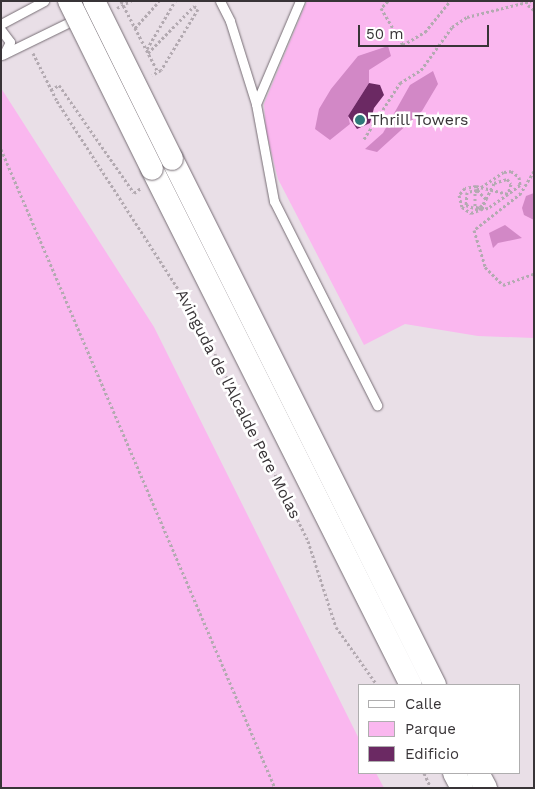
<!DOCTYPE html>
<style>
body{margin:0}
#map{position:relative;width:535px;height:789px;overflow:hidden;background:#e9dfe7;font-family:"Work Sans",sans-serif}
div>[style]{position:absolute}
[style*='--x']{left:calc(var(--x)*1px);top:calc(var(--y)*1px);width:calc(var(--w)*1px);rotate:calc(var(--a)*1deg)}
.green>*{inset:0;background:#fab7ef}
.forest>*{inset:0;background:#d288c6}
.building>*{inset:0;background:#6b2963}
.path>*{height:3px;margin-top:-1.5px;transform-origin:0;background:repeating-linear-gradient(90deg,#b3aab1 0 2.5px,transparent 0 5px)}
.roads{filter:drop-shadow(0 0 1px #776e75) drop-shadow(0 0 1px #776e75)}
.service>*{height:9px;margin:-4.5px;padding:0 4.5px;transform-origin:4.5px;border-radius:4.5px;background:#fff}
.tertiary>*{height:22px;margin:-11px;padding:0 11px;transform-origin:11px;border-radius:11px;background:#fff}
.path-bridge>*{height:3px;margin-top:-1.5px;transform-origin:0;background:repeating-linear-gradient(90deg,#b3aab1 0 2.5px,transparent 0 5px)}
.bridges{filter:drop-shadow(0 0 1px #776e75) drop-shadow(0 0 1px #776e75)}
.tertiary-bridge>*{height:22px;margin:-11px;padding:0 11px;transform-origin:11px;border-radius:11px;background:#fff}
.dots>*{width:14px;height:14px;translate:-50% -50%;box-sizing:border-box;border:2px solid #fff;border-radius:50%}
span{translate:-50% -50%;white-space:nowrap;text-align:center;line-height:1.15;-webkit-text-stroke:5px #fff;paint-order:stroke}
.poi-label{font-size:16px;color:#383437}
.left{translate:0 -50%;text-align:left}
.street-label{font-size:16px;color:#383437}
.frame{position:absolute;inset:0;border:2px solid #383437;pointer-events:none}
.legend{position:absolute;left:358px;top:684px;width:162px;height:90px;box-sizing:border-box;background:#fff;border:1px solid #afaeaf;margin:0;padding:6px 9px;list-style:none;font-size:15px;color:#383437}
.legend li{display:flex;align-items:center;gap:10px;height:25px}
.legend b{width:25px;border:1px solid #afaeaf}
.scale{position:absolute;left:358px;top:25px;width:131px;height:22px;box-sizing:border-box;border:2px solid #383437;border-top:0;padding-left:6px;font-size:15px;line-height:18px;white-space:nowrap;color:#383437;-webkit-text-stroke:4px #fff;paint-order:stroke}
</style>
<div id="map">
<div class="green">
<div style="clip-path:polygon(307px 1px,534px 1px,534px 338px,478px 336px,405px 324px,364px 345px,278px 179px,266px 131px,264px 104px)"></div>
<div style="clip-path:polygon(1px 88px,154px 327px,359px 739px,359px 773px,376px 773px,384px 788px,1px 788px)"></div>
</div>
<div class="forest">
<div style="clip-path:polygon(388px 46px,391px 56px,369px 70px,369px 83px,348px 116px,350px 124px,330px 140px,315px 129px,319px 109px,331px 89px,358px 56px)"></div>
<div style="clip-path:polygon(433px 71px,438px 84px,422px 111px,377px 152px,365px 149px,383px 133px,410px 85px)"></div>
<div style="clip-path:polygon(534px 193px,534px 220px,524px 215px,522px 208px,526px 196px)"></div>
<div style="clip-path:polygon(505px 225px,522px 238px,498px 243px,493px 248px,489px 233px)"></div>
</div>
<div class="building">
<div style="clip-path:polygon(369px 83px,380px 85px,384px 95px,374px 108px,370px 123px,357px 129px,348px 116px)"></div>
</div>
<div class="path">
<div style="--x:121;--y:1;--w:80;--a:62.5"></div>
<div style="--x:388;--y:1;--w:10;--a:135"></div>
<div style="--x:381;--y:8;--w:43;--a:59.3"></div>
<div style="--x:403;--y:45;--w:26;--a:-31"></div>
<div style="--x:425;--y:32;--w:40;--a:-51"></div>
<div style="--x:528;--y:5;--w:8;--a:40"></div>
<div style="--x:117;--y:8;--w:16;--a:-27"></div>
<div style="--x:135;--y:28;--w:36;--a:-48"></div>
<div style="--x:147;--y:49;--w:56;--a:-59.7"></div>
<div style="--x:33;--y:53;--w:54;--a:63.4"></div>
<div style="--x:57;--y:101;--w:258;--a:57.2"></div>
<div style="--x:197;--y:318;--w:249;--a:63.5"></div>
<div style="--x:308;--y:541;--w:90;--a:72"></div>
<div style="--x:336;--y:627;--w:71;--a:54.7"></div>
<div style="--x:148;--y:53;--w:66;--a:-45.6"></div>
<div style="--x:194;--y:6;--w:5;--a:37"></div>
<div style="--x:198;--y:9;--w:71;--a:121.2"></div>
<div style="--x:161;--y:70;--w:10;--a:151"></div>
<div style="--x:51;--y:90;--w:9;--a:-32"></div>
<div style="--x:59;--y:85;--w:131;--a:55.2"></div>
<div style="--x:134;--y:193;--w:9;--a:-36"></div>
<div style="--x:364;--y:139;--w:67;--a:-57.3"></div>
<div style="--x:400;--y:83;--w:25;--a:-32"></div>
<div style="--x:421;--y:70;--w:53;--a:-54.2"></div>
<div style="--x:452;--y:27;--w:18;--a:-34"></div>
<div style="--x:467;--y:17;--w:66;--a:-14"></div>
<div style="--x:1;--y:149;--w:695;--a:66.79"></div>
<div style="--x:534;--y:171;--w:26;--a:121"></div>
<div style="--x:521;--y:193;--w:60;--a:141.8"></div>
<div style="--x:474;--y:230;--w:39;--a:73"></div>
<div style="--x:485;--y:267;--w:25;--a:45"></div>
<div style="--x:503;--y:285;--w:33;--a:-20"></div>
<div style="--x:476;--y:186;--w:11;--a:170"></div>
<div style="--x:465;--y:188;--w:9;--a:131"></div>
<div style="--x:459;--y:195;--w:12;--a:76"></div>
<div style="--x:462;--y:207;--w:11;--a:34"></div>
<div style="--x:471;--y:213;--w:12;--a:-20"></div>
<div style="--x:482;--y:209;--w:11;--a:-68"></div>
<div style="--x:486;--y:199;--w:13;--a:-135"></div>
<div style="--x:477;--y:190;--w:10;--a:169"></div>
<div style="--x:467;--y:192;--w:13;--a:94"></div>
<div style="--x:466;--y:205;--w:12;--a:20"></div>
<div style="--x:477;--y:209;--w:1;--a:-45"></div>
<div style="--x:478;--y:208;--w:2;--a:-27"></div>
<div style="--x:480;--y:207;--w:4;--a:-45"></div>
<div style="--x:483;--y:204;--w:6;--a:-59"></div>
<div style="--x:486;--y:199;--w:18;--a:-63"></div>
<div style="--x:494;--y:183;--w:14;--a:-17"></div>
<div style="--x:507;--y:179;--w:6;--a:51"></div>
<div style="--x:511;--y:184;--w:10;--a:107"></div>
<div style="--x:508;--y:194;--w:24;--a:145"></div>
<div style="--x:488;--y:208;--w:6;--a:171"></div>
<div style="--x:482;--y:209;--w:4;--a:-166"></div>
<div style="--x:478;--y:208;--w:4;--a:-146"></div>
<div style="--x:475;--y:206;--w:14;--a:-90"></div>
<div style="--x:475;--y:192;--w:3;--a:-45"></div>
<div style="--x:477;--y:190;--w:32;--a:-34"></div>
<div style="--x:504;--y:172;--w:7;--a:-8"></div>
<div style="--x:511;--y:171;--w:10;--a:37"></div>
<div style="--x:519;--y:177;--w:8;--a:83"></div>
<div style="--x:520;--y:185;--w:15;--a:143"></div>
<div style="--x:424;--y:773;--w:17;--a:65"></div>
</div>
<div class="roads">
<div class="service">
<div style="--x:220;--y:1;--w:22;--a:63"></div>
<div style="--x:230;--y:21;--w:87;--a:72.6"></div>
<div style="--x:256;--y:104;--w:99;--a:79.5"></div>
<div style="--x:274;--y:201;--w:229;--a:63.2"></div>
<div style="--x:1;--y:24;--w:49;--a:-28.1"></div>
<div style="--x:1;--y:30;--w:15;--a:53"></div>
<div style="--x:10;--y:42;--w:13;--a:117"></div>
<div style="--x:2;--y:55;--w:85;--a:-26"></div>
<div style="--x:256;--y:104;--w:112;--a:-66.9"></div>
</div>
<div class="tertiary">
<div style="--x:172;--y:159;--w:588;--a:63.43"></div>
<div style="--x:152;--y:169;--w:577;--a:63.35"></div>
<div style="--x:454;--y:773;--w:17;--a:62"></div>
<div style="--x:478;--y:773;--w:17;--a:62"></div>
</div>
</div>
<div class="path-bridge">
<div style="--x:476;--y:186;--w:33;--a:14"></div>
</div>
<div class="bridges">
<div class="tertiary-bridge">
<div style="--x:69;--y:1;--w:187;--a:63.7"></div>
<div style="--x:94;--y:1;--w:176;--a:63.7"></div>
</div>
</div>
<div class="dots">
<div style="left:360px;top:120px;background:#2f7879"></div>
</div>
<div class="poi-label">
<span class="left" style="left:370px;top:120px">Thrill Towers</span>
</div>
<div class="street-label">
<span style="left:238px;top:404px;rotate:63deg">Avinguda de l'Alcalde Pere Molas</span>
</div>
<div class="frame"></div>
<ul class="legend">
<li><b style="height:6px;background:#fff"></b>Calle</li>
<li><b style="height:14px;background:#fab7ef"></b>Parque</li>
<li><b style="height:14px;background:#6b2963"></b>Edificio</li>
</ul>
<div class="scale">50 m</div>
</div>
